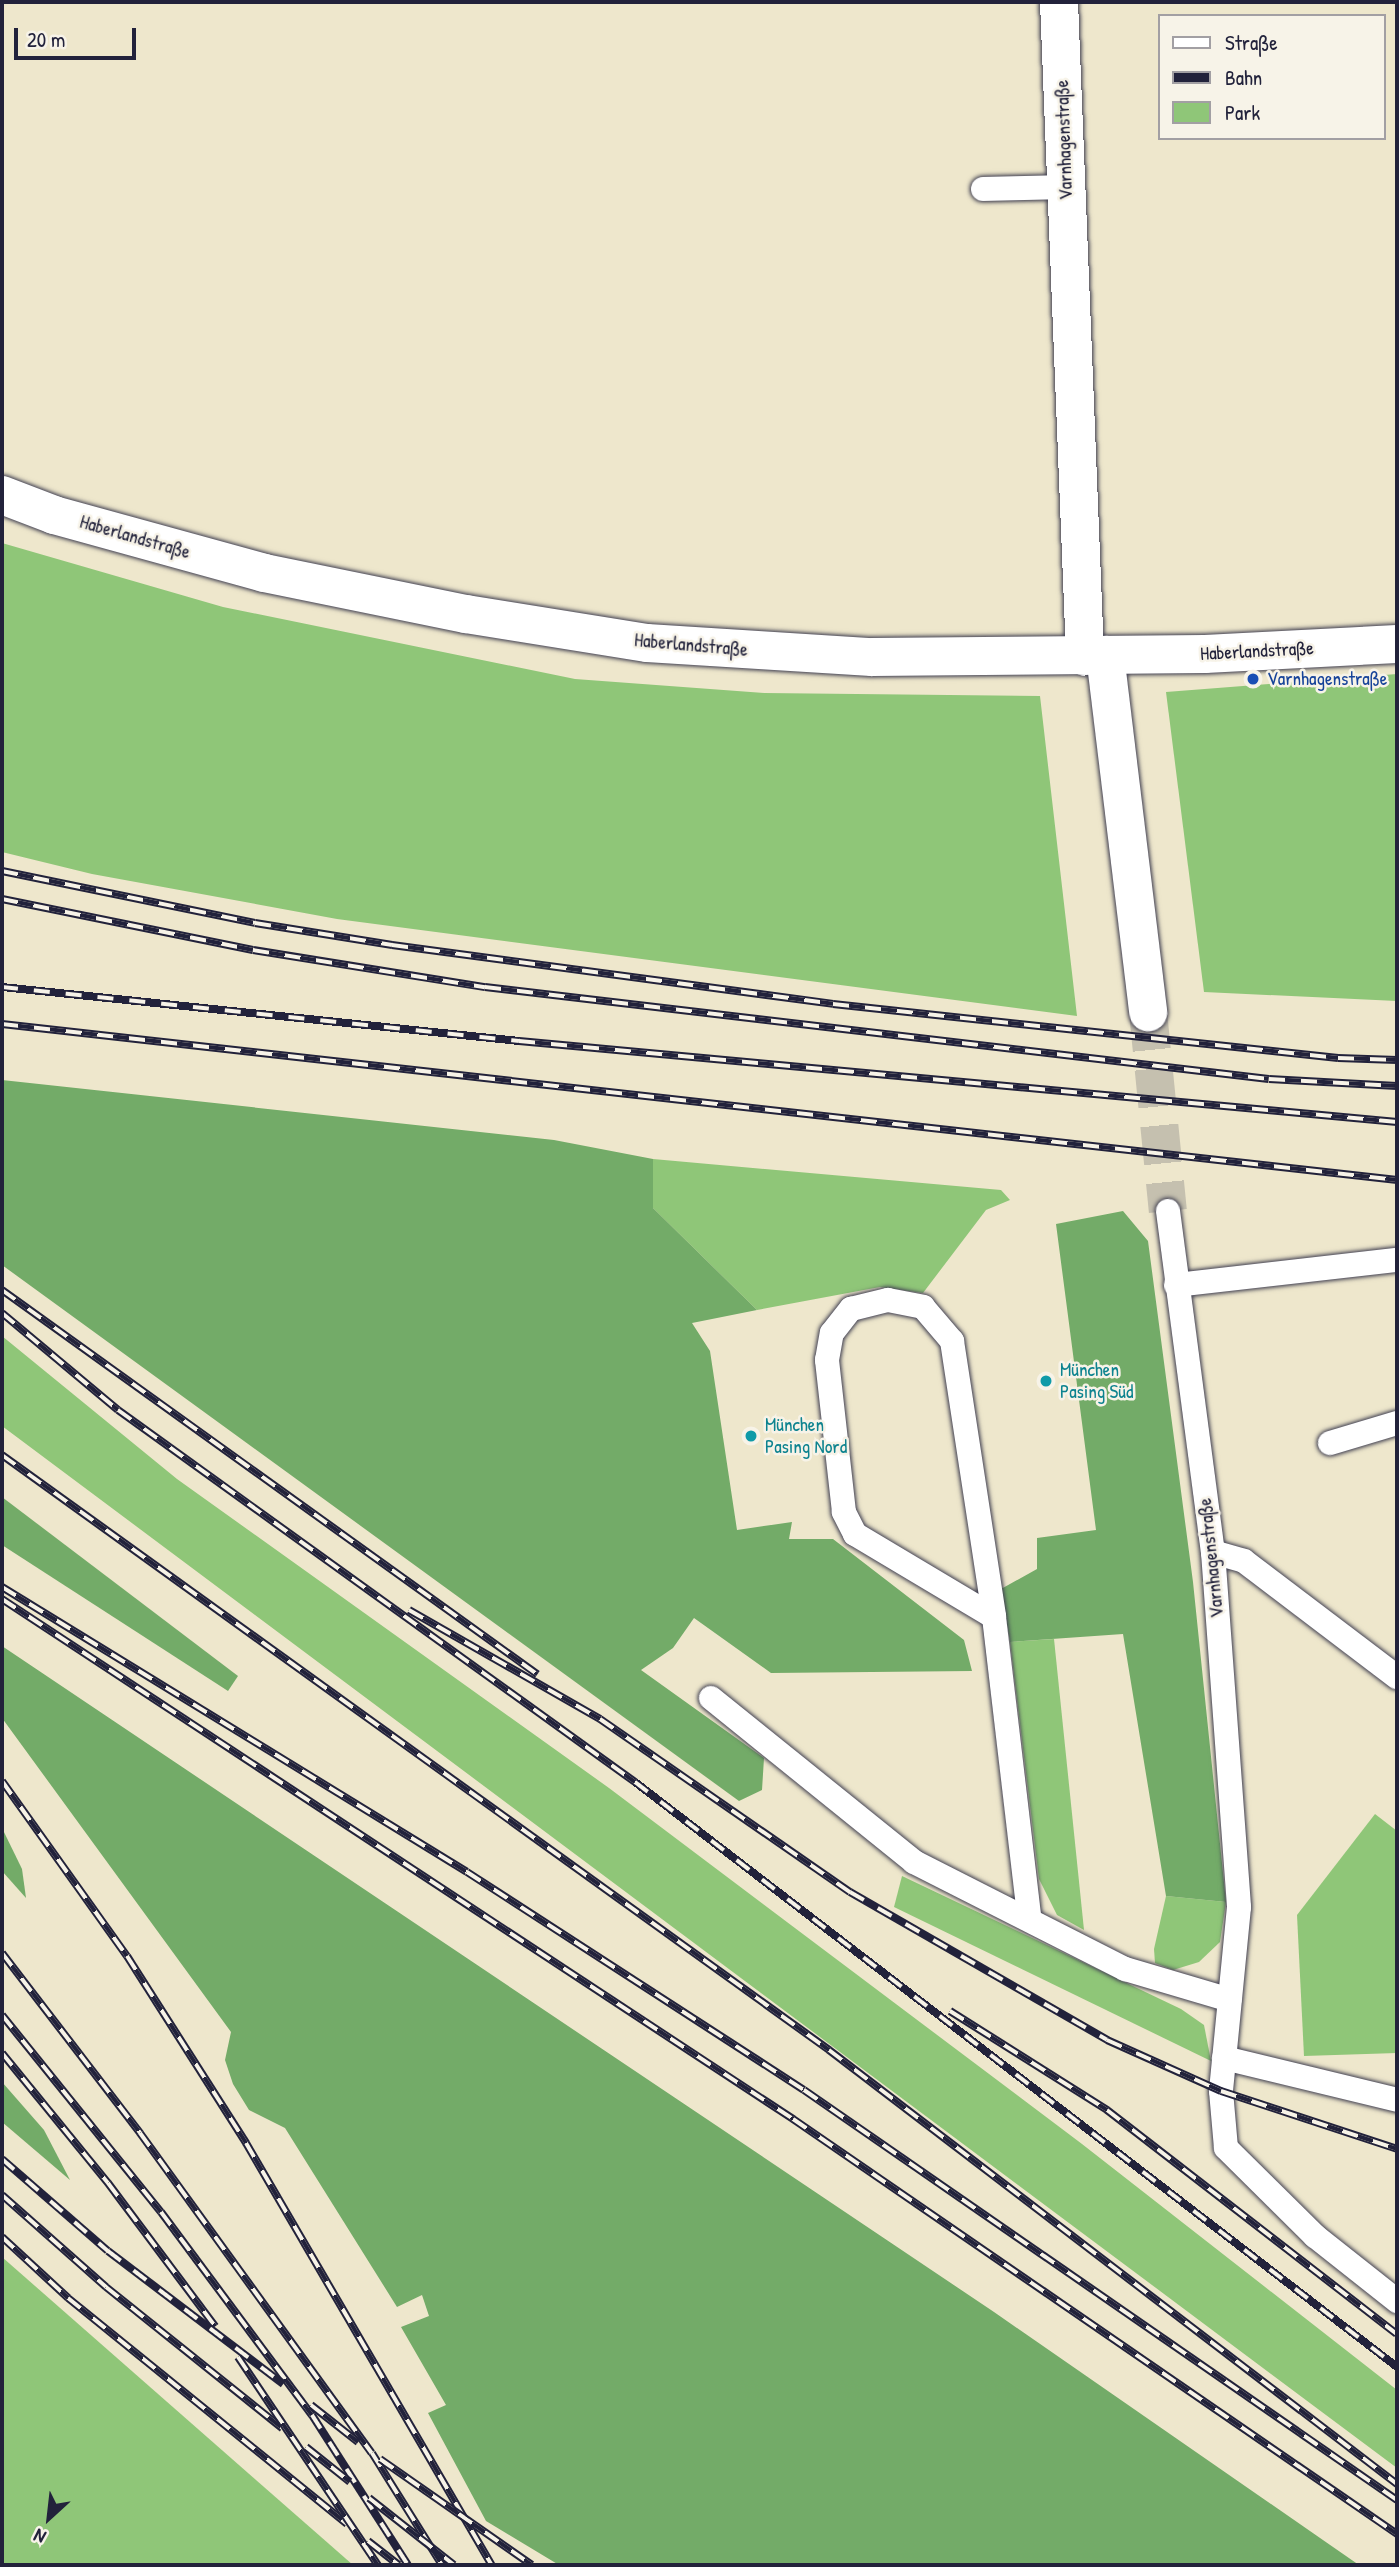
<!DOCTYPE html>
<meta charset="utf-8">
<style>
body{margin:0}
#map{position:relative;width:1399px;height:2567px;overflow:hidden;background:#eee7cc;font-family:"Patrick Hand",sans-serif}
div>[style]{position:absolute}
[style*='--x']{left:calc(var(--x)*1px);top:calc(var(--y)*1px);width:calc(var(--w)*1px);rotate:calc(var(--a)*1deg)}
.green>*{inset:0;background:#8fc678}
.forest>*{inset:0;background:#73ab68}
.street-tunnel>*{height:38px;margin-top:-19px;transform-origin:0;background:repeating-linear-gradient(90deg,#c5c0af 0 38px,transparent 0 57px)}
.roads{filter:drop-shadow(0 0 2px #414051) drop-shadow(0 0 2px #414051)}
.lane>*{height:24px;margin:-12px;padding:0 12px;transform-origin:12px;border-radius:12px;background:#fff}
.street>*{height:38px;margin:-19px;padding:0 19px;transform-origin:19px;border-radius:19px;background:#fff}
.rail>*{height:8px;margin-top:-4px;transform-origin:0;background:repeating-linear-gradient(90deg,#f7f3e8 0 16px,#22223b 0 32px);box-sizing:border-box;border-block:2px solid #22223b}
.dots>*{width:19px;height:19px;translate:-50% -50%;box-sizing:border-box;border:4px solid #f7f3e8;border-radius:50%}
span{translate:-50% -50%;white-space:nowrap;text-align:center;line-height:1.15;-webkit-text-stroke:5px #f7f3e8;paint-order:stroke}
.street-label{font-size:19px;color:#22223b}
.transit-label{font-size:19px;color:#164399}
.left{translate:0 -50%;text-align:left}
.culture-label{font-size:19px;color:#0d838f}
.frame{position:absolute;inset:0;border:4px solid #22223b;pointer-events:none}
.legend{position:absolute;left:1158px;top:14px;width:228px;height:126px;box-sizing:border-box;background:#f7f3e8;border:2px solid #a29fa3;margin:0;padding:9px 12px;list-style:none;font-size:21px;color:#22223b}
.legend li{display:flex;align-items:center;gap:14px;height:35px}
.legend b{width:35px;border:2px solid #a29fa3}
.north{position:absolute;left:14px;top:2483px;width:70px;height:70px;-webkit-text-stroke:5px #f7f3e8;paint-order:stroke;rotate:207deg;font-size:19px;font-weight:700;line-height:28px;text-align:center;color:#22223b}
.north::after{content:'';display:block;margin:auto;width:24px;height:32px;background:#22223b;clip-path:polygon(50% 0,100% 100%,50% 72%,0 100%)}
.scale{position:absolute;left:14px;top:28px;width:122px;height:32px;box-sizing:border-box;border:4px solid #22223b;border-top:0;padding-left:9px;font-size:21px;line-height:24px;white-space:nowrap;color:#22223b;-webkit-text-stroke:5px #f7f3e8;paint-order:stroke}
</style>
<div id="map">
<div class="green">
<div style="clip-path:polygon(2px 543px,223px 607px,575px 679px,764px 693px,1040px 696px,1077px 1016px,337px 919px,92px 874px,2px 852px)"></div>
<div style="clip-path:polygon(1397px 674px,1397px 1001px,1204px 992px,1166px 692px)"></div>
<div style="clip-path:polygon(653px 1159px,1001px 1190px,1010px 1200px,986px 1210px,923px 1293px,880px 1287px,757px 1310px,653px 1208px)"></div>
<div style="clip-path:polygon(2px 1336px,177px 1479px,609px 1788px,1082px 2144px,1397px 2390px,1397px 2468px,2px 1426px)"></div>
<div style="clip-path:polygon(1054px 1639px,1084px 1930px,1057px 1915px,1039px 1879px,1010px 1642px)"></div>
<div style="clip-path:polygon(1375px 1814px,1397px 1831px,1397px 2053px,1304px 2056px,1297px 1915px)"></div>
<div style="clip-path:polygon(902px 1876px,1181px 2009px,1204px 2025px,1211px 2061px,894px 1907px)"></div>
<div style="clip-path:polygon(1166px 1896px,1226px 1902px,1220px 1942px,1199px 1962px,1173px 1970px,1155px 1963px,1154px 1949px)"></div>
<div style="clip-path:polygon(2px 2257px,353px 2565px,2px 2565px)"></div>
</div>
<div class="forest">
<div style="clip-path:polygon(2px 1080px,554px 1140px,653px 1159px,653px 1208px,757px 1310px,692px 1323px,710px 1351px,737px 1530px,792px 1522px,789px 1539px,833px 1539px,964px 1640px,972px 1671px,771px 1673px,694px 1618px,673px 1648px,641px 1670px,764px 1758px,762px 1790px,739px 1801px,2px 1265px)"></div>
<div style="clip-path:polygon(1123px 1211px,1148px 1241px,1193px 1582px,1226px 1902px,1166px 1896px,1123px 1634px,1010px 1642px,1001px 1589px,1037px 1569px,1037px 1538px,1096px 1530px,1056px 1224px)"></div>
<div style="clip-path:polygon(2px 1497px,238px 1676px,228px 1691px,2px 1545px)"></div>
<div style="clip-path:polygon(2px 1646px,994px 2312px,1359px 2565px,559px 2565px,486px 2521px,428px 2413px,446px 2405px,401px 2327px,429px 2316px,422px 2295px,397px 2307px,285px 2128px,249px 2110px,233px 2084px,225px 2060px,231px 2032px,2px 1718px)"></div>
<div style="clip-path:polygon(2px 1828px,22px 1869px,26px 1898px,2px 1871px)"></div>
<div style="clip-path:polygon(2px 2082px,44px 2130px,70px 2180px,2px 2122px)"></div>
</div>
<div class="street-tunnel">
<div style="--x:1148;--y:1012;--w:200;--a:84.3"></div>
</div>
<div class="roads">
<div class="lane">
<div style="--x:983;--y:189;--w:83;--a:-1.4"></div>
<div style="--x:1168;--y:1211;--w:344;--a:82.5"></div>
<div style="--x:1213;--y:1552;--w:356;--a:85.8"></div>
<div style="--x:1239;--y:1907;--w:185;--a:95.6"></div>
<div style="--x:1221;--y:2091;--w:57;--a:85"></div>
<div style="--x:1226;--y:2148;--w:125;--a:44.7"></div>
<div style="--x:1315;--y:2236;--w:105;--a:38.4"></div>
<div style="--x:1176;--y:1285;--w:222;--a:-6.5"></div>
<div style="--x:1330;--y:1443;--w:70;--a:-16.6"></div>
<div style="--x:1213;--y:1552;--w:32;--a:16"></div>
<div style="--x:1244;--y:1561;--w:192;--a:37.2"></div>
<div style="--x:994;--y:1617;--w:162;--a:-149.2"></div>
<div style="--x:855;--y:1534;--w:25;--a:-117"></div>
<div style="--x:844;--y:1512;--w:153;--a:-96.4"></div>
<div style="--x:827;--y:1360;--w:27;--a:-80"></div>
<div style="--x:832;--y:1333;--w:31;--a:-52"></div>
<div style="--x:851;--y:1309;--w:38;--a:-14"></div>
<div style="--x:888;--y:1300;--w:36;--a:11"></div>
<div style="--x:923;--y:1307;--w:45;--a:49.5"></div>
<div style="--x:952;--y:1341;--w:279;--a:81.3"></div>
<div style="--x:994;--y:1617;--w:302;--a:83.3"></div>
<div style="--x:711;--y:1698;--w:261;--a:38.9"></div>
<div style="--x:914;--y:1862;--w:237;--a:26.9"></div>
<div style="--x:1125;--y:1969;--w:109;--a:16.4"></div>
<div style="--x:1224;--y:2058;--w:178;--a:13.6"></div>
</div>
<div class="street">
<div style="--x:1059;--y:2;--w:655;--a:87.72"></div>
<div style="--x:2;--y:495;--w:56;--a:21"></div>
<div style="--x:54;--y:515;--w:218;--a:15.4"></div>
<div style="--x:264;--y:573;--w:206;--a:11.5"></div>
<div style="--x:466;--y:614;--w:183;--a:9.1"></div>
<div style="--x:647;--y:643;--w:225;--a:3.6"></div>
<div style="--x:872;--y:657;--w:333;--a:-0.5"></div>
<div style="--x:1205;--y:654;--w:192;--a:-3"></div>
<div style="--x:1105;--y:655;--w:360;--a:83.1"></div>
</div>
</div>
<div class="rail">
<div style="--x:2;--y:871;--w:258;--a:11.6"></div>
<div style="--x:255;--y:923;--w:139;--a:9.1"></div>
<div style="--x:392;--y:945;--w:445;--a:7.6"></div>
<div style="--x:833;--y:1004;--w:508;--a:6.1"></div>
<div style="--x:1338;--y:1058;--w:59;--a:1.9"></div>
<div style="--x:2;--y:899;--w:256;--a:11.5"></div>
<div style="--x:253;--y:950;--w:235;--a:9.1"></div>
<div style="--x:485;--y:987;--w:789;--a:6.69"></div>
<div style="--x:1269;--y:1079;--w:128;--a:3.1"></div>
<div style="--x:2;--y:987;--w:520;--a:5.96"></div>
<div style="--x:519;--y:1041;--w:882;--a:5.27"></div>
<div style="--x:2;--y:1024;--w:1404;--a:6.38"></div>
<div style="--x:2;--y:1290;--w:659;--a:35.67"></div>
<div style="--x:2;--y:1313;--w:151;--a:39.9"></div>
<div style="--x:118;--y:1410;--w:637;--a:35.74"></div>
<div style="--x:635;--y:1782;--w:961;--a:37.51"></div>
<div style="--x:2;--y:1455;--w:1019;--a:35.73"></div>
<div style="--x:829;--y:2050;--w:715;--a:37.38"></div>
<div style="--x:2;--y:1587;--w:545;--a:31.5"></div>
<div style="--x:467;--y:1872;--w:401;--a:32.9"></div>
<div style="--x:804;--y:2090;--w:721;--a:34.66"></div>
<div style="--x:2;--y:1599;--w:947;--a:33.32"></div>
<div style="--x:793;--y:2119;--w:733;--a:34.49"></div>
<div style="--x:409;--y:1610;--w:220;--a:29.7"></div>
<div style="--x:600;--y:1719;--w:304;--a:34.7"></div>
<div style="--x:850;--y:1892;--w:297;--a:29.9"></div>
<div style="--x:1107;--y:2040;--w:125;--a:24.1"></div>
<div style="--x:1221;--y:2091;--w:185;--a:18.2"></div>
<div style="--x:2;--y:1781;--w:215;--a:54.5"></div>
<div style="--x:127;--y:1956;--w:222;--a:57.5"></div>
<div style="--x:246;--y:2143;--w:488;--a:59.8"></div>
<div style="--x:2;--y:1953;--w:227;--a:52.5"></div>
<div style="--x:140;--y:2133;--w:395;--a:54.1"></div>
<div style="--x:372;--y:2453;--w:132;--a:58"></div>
<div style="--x:950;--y:2011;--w:186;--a:32.2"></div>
<div style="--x:1107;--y:2110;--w:366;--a:37.7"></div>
<div style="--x:2;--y:2015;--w:253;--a:51.1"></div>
<div style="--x:161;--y:2212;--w:253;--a:53.4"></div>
<div style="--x:312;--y:2415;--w:178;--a:57.4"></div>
<div style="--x:2;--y:2053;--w:168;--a:50.8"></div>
<div style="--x:108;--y:2183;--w:179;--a:53.2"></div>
<div style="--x:2;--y:2159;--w:140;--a:41"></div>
<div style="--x:108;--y:2251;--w:220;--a:37.2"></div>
<div style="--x:2;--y:2195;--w:139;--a:41.5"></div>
<div style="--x:106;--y:2287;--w:226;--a:38.7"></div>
<div style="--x:2;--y:2237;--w:90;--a:42.7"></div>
<div style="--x:68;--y:2298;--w:359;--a:39"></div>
<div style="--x:238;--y:2357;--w:251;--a:56.1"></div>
<div style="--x:311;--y:2405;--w:60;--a:38.2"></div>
<div style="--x:306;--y:2447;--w:56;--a:38.5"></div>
<div style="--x:380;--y:2459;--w:185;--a:34.9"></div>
<div style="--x:369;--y:2498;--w:108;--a:38.2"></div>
<div style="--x:368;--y:2541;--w:39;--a:38"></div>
</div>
<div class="dots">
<div style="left:1253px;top:679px;background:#1a4fb4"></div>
<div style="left:1046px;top:1381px;background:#0f9aa8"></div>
<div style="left:751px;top:1436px;background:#0f9aa8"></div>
</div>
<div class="street-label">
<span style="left:1064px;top:140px;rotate:-92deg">Varnhagenstraße</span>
<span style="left:135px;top:537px;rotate:16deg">Haberlandstraße</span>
<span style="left:691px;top:645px;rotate:5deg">Haberlandstraße</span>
<span style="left:1257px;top:651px;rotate:-3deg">Haberlandstraße</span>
<span style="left:1211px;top:1558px;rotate:-96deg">Varnhagenstraße</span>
</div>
<div class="transit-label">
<span class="left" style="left:1267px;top:679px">Varnhagenstraße</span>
</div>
<div class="culture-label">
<span class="left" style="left:1060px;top:1381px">München<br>Pasing Süd</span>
<span class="left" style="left:765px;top:1436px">München<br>Pasing Nord</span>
</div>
<div class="frame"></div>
<ul class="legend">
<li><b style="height:9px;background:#fff"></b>Straße</li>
<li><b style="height:9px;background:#22223b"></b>Bahn</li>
<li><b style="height:19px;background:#8fc678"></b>Park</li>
</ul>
<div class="north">N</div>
<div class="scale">20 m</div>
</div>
